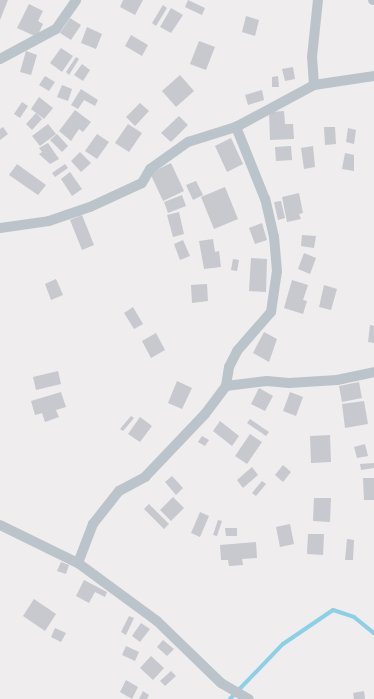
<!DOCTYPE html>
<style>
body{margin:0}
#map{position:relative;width:374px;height:699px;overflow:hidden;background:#efeded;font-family:"Golos Text",sans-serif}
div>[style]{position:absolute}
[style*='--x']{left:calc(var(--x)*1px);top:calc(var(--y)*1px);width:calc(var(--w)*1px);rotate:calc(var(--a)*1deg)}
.stream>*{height:4px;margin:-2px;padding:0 2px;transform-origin:2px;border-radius:2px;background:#8bd0e7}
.building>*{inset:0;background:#c7c9cf}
.street>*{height:10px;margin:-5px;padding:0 5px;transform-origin:5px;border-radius:5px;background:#bcc4cb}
span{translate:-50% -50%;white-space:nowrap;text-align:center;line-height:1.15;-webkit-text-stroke:3px #fff;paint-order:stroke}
</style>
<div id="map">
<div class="stream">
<div style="--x:230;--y:699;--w:76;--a:-46.1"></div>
<div style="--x:283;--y:644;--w:60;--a:-34.2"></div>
<div style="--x:333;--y:610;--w:22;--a:18"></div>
<div style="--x:354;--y:617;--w:26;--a:39"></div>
</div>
<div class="building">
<div style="clip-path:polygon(0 0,8px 0,0 20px)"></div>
<div style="clip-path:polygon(123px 0,143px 0,135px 15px,120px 7px)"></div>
<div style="clip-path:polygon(188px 0,205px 8px,202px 15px,185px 7px)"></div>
<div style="clip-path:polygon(29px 4px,43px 11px,38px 21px,43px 24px,37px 37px,17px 28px)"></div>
<div style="clip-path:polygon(163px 5px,167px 8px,156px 26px,152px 23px)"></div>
<div style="clip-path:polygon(171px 8px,183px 15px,171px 33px,160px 27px)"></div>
<div style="clip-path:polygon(246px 16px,259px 20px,255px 36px,242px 32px)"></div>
<div style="clip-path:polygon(70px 18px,81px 25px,71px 40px,60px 33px)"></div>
<div style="clip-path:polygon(87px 27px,102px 34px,96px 49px,81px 43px)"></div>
<div style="clip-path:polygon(131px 35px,148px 45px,142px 56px,125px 46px)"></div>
<div style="clip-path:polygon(199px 41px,215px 47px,206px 70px,190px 64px)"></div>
<div style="clip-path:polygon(61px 48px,73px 56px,62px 72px,50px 63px)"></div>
<div style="clip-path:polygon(26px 51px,37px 55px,31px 75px,20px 72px)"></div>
<div style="clip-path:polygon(76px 57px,79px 59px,69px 75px,66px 72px)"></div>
<div style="clip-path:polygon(82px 64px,90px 70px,83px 81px,74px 75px)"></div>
<div style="clip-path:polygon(293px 67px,295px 79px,285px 81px,282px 69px)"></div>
<div style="clip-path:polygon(180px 75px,194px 91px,176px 107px,162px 91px)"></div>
<div style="clip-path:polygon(45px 76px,55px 82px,49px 91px,39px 85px)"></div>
<div style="clip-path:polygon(278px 76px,279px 87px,272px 87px,272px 77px)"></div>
<div style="clip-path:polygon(62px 85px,72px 89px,68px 101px,57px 97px)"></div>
<div style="clip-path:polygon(81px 89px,98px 100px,95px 106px,84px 100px,78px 109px,71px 105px)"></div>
<div style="clip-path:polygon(262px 90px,264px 100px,248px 105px,245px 95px)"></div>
<div style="clip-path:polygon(39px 97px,53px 108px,44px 119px,31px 109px)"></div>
<div style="clip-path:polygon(22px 102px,28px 106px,20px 118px,14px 114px)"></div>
<div style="clip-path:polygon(140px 103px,149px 111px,135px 126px,126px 117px)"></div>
<div style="clip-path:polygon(75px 110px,91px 122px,83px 132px,79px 129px,71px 141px,59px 131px)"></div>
<div style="clip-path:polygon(284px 111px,285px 124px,293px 124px,294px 139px,270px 140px,269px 112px)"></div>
<div style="clip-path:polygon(36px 113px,42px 119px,32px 130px,26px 124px)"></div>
<div style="clip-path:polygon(179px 116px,188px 125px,171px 142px,161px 133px)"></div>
<div style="clip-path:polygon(48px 124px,56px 134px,40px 146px,32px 136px)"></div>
<div style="clip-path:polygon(128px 124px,142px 133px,129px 152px,115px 143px)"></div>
<div style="clip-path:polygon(3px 127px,8px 134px,0 140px,0 129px)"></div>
<div style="clip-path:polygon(324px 127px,335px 127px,336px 144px,325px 145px)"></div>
<div style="clip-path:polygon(348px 128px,356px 130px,354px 144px,346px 142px)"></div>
<div style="clip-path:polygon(57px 134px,68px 146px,62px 152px,50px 140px)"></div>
<div style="clip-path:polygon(97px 134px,109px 142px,97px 159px,85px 151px)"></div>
<div style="clip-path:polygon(231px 138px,243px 164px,227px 172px,215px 146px)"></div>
<div style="clip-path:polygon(48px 143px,59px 159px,50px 164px,39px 154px,42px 152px,39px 148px)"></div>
<div style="clip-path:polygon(291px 146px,292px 160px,276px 161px,275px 147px)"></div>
<div style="clip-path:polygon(313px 146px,315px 167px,304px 169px,301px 148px)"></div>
<div style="clip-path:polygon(80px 152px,91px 163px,81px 172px,71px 161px)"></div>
<div style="clip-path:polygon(345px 153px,354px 155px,354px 171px,342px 169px)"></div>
<div style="clip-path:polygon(171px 163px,184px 191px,163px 201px,150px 173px)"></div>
<div style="clip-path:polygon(17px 164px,46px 185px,38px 195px,9px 175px)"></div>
<div style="clip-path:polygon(65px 164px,68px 168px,55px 177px,52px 173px)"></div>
<div style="clip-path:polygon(70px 172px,82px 189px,72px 196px,61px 179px)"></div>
<div style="clip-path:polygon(196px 181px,203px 195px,193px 200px,186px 185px)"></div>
<div style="clip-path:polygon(225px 187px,238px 219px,214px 229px,201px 197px)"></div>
<div style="clip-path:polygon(299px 193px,303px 213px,299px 214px,301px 219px,287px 222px,282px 197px)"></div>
<div style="clip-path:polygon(182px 195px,186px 206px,168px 213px,164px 202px)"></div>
<div style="clip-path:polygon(281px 201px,285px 218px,278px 220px,274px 202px)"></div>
<div style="clip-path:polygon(179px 212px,184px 234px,173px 237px,167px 215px)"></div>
<div style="clip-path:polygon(82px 215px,94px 245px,82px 250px,70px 220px)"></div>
<div style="clip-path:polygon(262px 223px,267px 240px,255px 244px,249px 228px)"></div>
<div style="clip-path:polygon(302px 235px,316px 236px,314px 248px,301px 246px)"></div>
<div style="clip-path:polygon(213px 239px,215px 252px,219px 251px,221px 267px,204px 269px,199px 241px)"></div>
<div style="clip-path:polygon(183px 240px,190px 256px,180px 260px,174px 244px)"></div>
<div style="clip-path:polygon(304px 253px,316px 258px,310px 274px,298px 269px)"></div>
<div style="clip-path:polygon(251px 258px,267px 259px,266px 292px,249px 291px)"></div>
<div style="clip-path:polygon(233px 259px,239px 260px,237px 271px,231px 270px)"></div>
<div style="clip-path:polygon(56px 279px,63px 295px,51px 300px,45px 284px)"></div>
<div style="clip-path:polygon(292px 280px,308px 285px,303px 300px,307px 301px,303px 314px,284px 308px)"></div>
<div style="clip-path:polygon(207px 284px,208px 301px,192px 303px,191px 285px)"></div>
<div style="clip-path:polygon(324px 285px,337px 289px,331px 310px,319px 307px)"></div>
<div style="clip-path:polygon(133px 307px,143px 324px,134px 329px,124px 313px)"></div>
<div style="clip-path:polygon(370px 325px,374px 326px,374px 343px,368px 342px)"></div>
<div style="clip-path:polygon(264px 332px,277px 339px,269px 362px,253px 353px)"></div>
<div style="clip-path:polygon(156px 333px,165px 350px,151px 358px,142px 341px)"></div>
<div style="clip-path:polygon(58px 371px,61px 384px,36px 390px,33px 377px)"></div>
<div style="clip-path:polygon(177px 381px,192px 388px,182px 409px,168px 403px)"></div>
<div style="clip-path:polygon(359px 382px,362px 398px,342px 402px,339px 386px)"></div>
<div style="clip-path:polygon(259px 388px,273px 396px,265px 411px,251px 404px)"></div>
<div style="clip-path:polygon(61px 392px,66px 407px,56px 410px,59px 417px,45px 422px,42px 413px,35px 415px,31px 401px)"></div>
<div style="clip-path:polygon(290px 392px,303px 397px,296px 416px,283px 411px)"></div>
<div style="clip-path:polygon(364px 401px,368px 424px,345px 428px,342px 404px)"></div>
<div style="clip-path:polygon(131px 416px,134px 418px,123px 431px,120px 429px)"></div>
<div style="clip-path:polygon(140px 417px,152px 426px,140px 442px,128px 434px)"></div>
<div style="clip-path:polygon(250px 419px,269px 432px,266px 436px,247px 423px)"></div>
<div style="clip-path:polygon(220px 421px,239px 436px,232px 446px,213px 431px)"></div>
<div style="clip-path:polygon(250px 434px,262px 442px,247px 464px,235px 456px)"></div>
<div style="clip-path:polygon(330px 435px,331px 462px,311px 463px,310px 436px)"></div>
<div style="clip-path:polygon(202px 436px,209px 440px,205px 446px,198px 442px)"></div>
<div style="clip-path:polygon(365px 444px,368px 456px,357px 458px,354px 447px)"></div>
<div style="clip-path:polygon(374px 463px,374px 468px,361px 470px,360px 464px)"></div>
<div style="clip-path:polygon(283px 465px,291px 472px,283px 482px,275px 475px)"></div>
<div style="clip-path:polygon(252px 467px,258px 475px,243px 488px,237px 480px)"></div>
<div style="clip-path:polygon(172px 476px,183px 488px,176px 495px,165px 482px)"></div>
<div style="clip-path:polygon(363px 478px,374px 478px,374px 500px,364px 500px)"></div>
<div style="clip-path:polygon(262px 481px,266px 484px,256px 496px,252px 493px)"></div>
<div style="clip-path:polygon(173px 497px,184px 508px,171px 521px,160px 510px)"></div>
<div style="clip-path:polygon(314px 498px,331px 498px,330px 522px,313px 521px)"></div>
<div style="clip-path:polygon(149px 504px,169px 524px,164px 529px,144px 509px)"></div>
<div style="clip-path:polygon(200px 512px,209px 516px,200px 537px,191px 533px)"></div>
<div style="clip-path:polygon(218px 520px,222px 521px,217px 536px,213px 535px)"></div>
<div style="clip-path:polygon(290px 524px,294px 544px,280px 547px,276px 527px)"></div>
<div style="clip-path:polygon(225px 528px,237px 528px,237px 536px,226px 536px)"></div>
<div style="clip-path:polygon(308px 534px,324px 534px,323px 555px,307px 554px)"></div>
<div style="clip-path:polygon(347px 539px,354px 540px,353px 560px,345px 560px)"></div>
<div style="clip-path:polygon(256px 542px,257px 558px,242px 559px,243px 565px,229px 566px,228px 560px,221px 560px,220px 545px)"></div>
<div style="clip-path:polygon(61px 562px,69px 565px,66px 574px,57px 571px)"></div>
<div style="clip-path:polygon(84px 580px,107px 592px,105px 597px,95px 592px,89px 603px,76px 596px)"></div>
<div style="clip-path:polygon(34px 599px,56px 614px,45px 631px,23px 616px)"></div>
<div style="clip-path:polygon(129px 616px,134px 618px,126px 635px,121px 632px)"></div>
<div style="clip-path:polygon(141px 623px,150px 629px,140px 642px,132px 636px)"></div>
<div style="clip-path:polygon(55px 628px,66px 633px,61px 642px,51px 637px)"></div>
<div style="clip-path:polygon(163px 640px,174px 649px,167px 656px,157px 647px)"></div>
<div style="clip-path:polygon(126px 646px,139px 652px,135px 661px,122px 655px)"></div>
<div style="clip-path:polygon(151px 656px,164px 668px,153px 680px,140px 668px)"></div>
<div style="clip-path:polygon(171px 671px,176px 676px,165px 686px,160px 681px)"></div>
<div style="clip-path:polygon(126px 680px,138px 687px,132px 699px,120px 692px)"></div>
<div style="clip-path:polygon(143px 691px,149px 695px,147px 699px,139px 699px)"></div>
<div style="clip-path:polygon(364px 691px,365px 699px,354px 699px,353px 693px)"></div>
</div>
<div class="street">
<div style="--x:373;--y:0;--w:1;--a:0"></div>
<div style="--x:0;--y:59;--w:64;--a:-28.2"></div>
<div style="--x:56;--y:29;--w:35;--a:-55"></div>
<div style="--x:314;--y:85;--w:28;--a:-94"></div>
<div style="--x:312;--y:57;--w:57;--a:-84"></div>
<div style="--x:0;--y:228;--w:49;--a:-8.1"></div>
<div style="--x:49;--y:221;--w:43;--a:-18.9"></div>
<div style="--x:90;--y:207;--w:57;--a:-24.8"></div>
<div style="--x:142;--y:183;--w:16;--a:-60"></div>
<div style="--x:150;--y:169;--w:47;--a:-35.4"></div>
<div style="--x:188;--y:142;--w:50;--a:-17.4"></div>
<div style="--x:236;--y:127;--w:89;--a:-28.3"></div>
<div style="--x:314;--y:85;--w:61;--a:-8.5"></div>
<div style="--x:226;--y:386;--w:19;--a:-81"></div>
<div style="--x:229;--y:367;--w:18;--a:-63"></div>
<div style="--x:237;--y:351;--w:52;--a:-48.9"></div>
<div style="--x:271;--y:312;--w:41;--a:-81.7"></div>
<div style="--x:277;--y:271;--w:34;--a:-95"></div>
<div style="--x:274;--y:237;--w:39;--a:-103"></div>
<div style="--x:265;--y:199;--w:78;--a:-111.9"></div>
<div style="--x:0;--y:525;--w:87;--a:26"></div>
<div style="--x:78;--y:563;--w:98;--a:36.3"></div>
<div style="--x:157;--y:621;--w:89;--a:44.1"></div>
<div style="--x:221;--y:683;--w:32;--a:30"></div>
<div style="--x:78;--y:563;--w:42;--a:-69"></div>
<div style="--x:93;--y:524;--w:42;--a:-51.8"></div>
<div style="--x:119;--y:491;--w:30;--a:-28"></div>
<div style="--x:145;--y:477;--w:87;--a:-46.4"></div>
<div style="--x:205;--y:414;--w:35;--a:-53"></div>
<div style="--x:226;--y:386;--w:41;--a:-7"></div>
<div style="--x:267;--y:381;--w:22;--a:5"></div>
<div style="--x:289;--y:383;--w:48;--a:-3.6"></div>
<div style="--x:337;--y:380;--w:38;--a:-12"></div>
</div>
</div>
